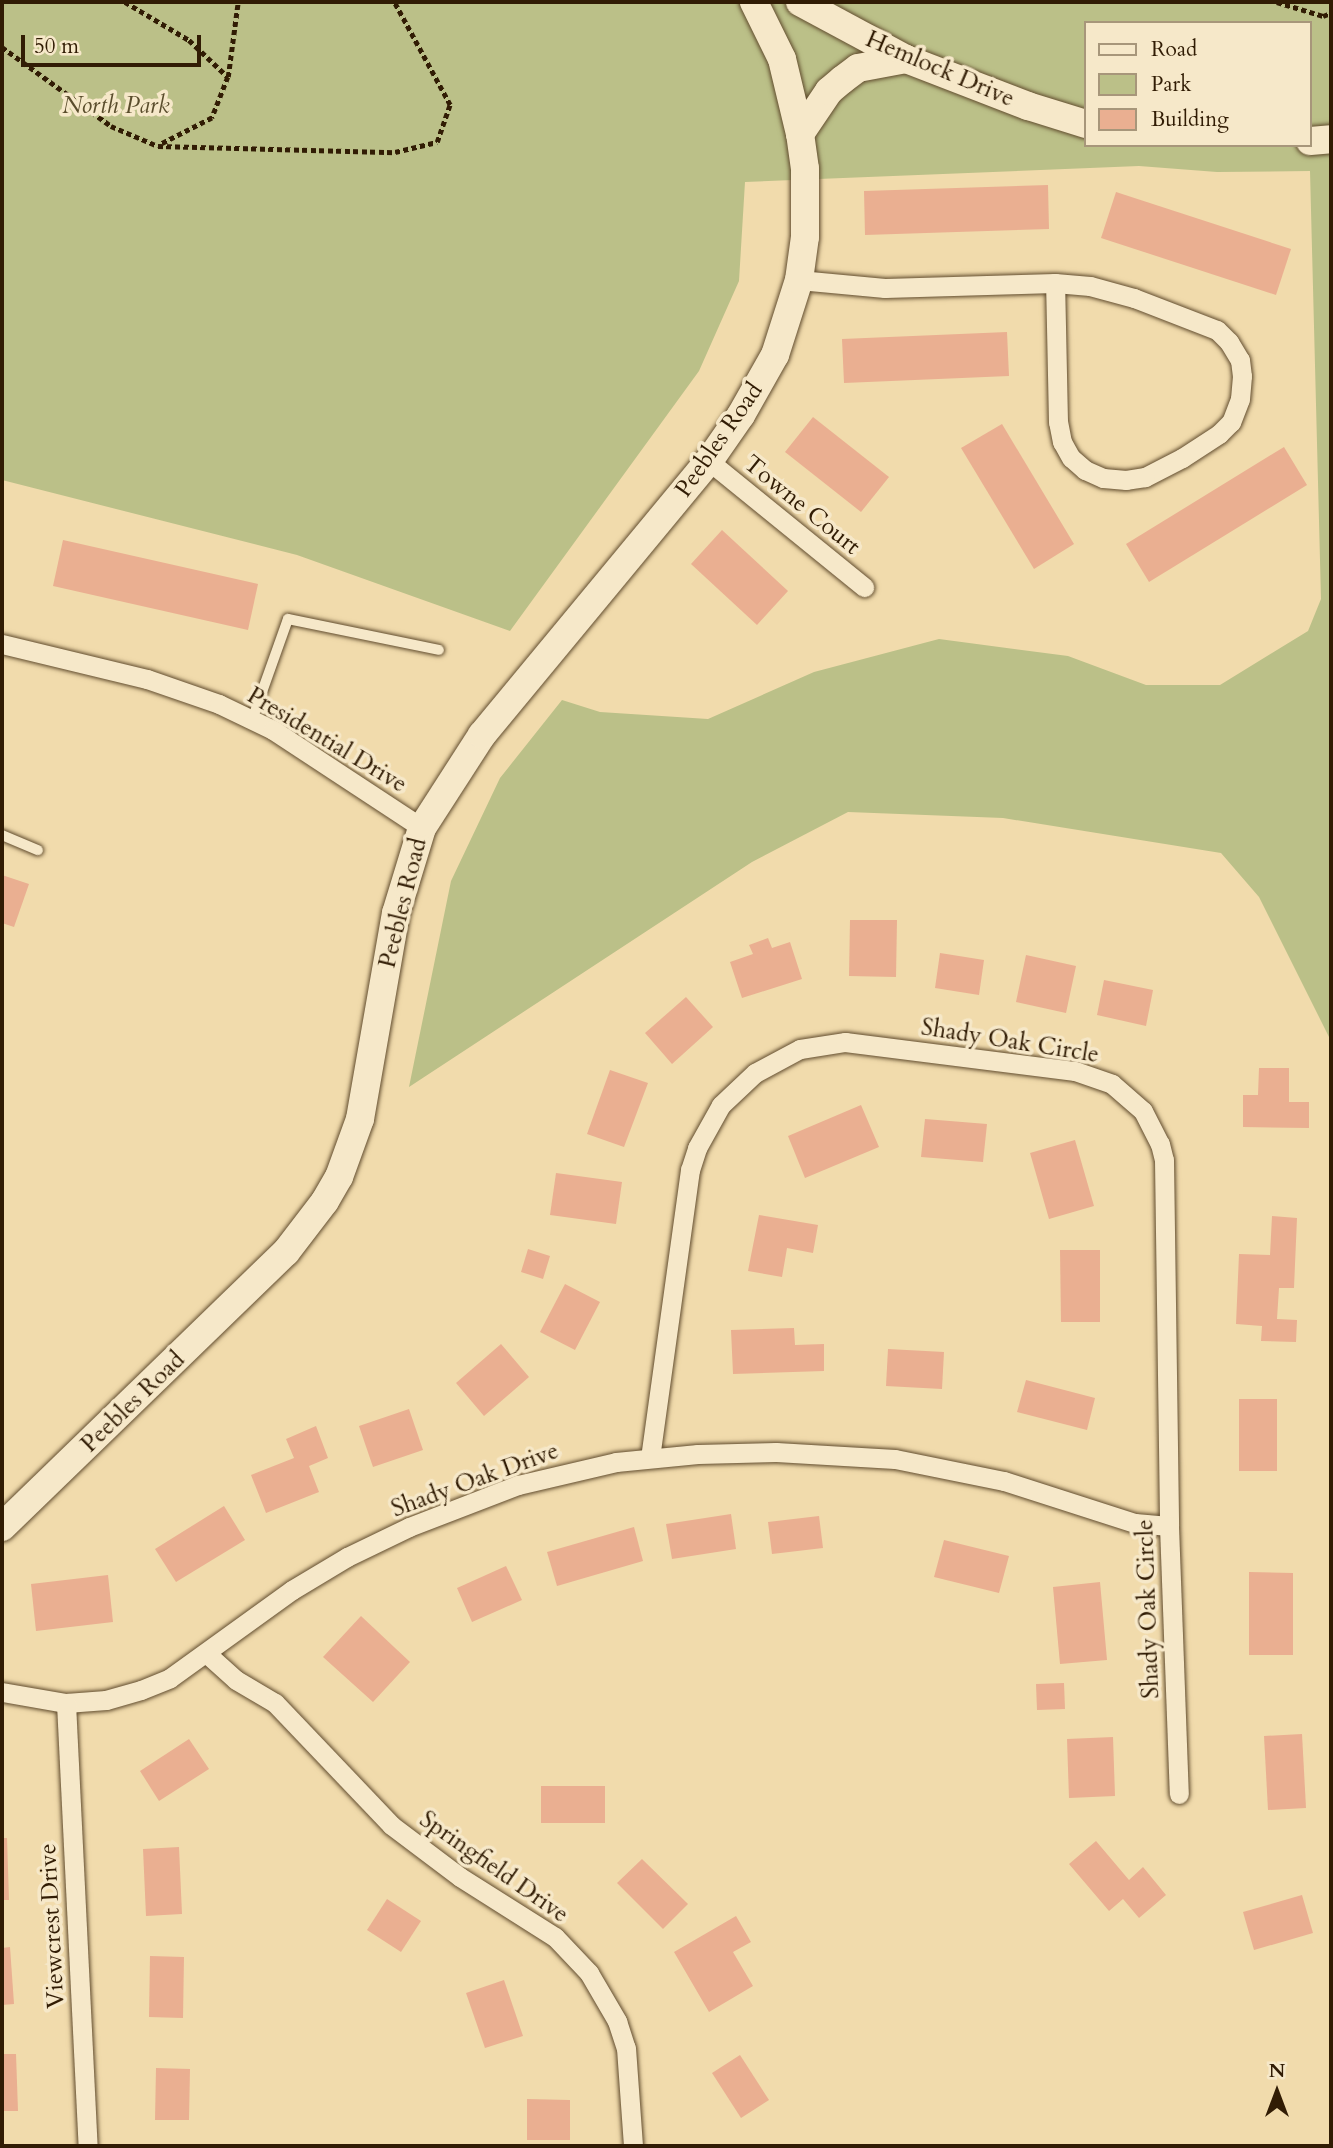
<!DOCTYPE html>
<style>
body{margin:0}
#map{position:relative;width:1333px;height:2148px;overflow:hidden;background:#f1dbac;font-family:Cardo,serif}
div>[style]{position:absolute}
[style*='--x']{left:calc(var(--x)*1px);top:calc(var(--y)*1px);width:calc(var(--w)*1px);rotate:calc(var(--a)*1deg)}
.green>*{inset:0;background:#bbc088}
.building>*{inset:0;background:#eaaf91}
.path>*{height:4.5px;margin-top:-2.25px;transform-origin:0;background:repeating-linear-gradient(90deg,#311c04 0 5px,transparent 0 8.5px)}
.roads{filter:drop-shadow(0 0 2px #614c2e) drop-shadow(0 0 2px #614c2e)}
.lane>*{height:10px;margin:-5px;padding:0 5px;transform-origin:5px;border-radius:5px;background:#f6e8c9}
.street>*{height:19px;margin:-9.5px;padding:0 9.5px;transform-origin:9.5px;border-radius:9.5px;background:#f6e8c9}
.secondary>*{height:28px;margin:-14px;padding:0 14px;transform-origin:14px;border-radius:14px;background:#f6e8c9}
span{translate:-50% -50%;white-space:nowrap;text-align:center;line-height:1.15;-webkit-text-stroke:7px #f6e8c9;paint-order:stroke}
.street-label{font-size:24px;color:#311c04}
.park-label{font-size:24px;color:#5a4d2c;font-style:italic}
.frame{position:absolute;inset:0;border:4px solid #311c04;pointer-events:none}
.legend{position:absolute;left:1084px;top:21px;width:228px;height:126px;box-sizing:border-box;background:#f6e8c9;border:2px solid #a7967a;margin:0;padding:9px 12px;list-style:none;font-size:21px;color:#311c04}
.legend li{display:flex;align-items:center;gap:14px;height:35px}
.legend b{width:35px;border:2px solid #a7967a}
.north{position:absolute;left:1242px;top:2057px;width:70px;height:70px;-webkit-text-stroke:5px #f6e8c9;paint-order:stroke;rotate:0deg;font-size:19px;font-weight:700;line-height:28px;text-align:center;color:#311c04}
.north::after{content:'';display:block;margin:auto;width:24px;height:32px;background:#311c04;clip-path:polygon(50% 0,100% 100%,50% 72%,0 100%)}
.scale{position:absolute;left:21px;top:35px;width:180px;height:32px;box-sizing:border-box;border:4px solid #311c04;border-top:0;padding-left:9px;font-size:21px;line-height:24px;white-space:nowrap;color:#311c04;-webkit-text-stroke:5px #f6e8c9;paint-order:stroke}
</style>
<div id="map">
<div class="green">
<div style="clip-path:polygon(evenodd,2px 2px,1331px 2px,1331px 1041px,1259px 897px,1221px 853px,1003px 818px,848px 812px,752px 862px,409px 1087px,451px 881px,500px 778px,562px 700px,600px 712px,708px 719px,814px 672px,939px 639px,1068px 656px,1146px 685px,1220px 685px,1308px 631px,1321px 599px,1310px 171px,1217px 172px,1139px 166px,745px 182px,739px 281px,699px 371px,510px 631px,297px 555px,2px 480px,2px 2px,1086px 23px,1310px 23px,1310px 145px,1086px 145px,1086px 23px)"></div>
</div>
<div class="building">
<div style="clip-path:polygon(1048px 185px,1049px 229px,865px 235px,864px 191px)"></div>
<div style="clip-path:polygon(1116px 192px,1291px 249px,1276px 295px,1101px 238px)"></div>
<div style="clip-path:polygon(1007px 332px,1009px 376px,844px 383px,842px 339px)"></div>
<div style="clip-path:polygon(813px 417px,889px 477px,861px 512px,785px 452px)"></div>
<div style="clip-path:polygon(1002px 424px,1074px 544px,1034px 569px,961px 448px)"></div>
<div style="clip-path:polygon(1284px 447px,1307px 485px,1149px 582px,1126px 544px)"></div>
<div style="clip-path:polygon(722px 530px,788px 591px,757px 625px,691px 564px)"></div>
<div style="clip-path:polygon(63px 540px,258px 584px,248px 630px,53px 586px)"></div>
<div style="clip-path:polygon(2px 875px,29px 884px,14px 927px,2px 923px)"></div>
<div style="clip-path:polygon(850px 920px,897px 920px,896px 977px,849px 976px)"></div>
<div style="clip-path:polygon(768px 938px,772px 948px,790px 942px,802px 979px,742px 998px,730px 962px,753px 954px,749px 945px)"></div>
<div style="clip-path:polygon(940px 953px,984px 960px,979px 995px,935px 988px)"></div>
<div style="clip-path:polygon(1026px 955px,1076px 966px,1066px 1013px,1016px 1002px)"></div>
<div style="clip-path:polygon(1104px 980px,1153px 990px,1146px 1026px,1097px 1015px)"></div>
<div style="clip-path:polygon(686px 997px,713px 1027px,672px 1064px,645px 1033px)"></div>
<div style="clip-path:polygon(1259px 1068px,1289px 1068px,1289px 1102px,1309px 1102px,1309px 1128px,1243px 1127px,1243px 1095px,1258px 1095px)"></div>
<div style="clip-path:polygon(610px 1070px,648px 1083px,624px 1147px,587px 1134px)"></div>
<div style="clip-path:polygon(861px 1105px,879px 1147px,805px 1178px,788px 1136px)"></div>
<div style="clip-path:polygon(925px 1119px,987px 1124px,983px 1162px,921px 1157px)"></div>
<div style="clip-path:polygon(1075px 1140px,1094px 1206px,1049px 1219px,1030px 1153px)"></div>
<div style="clip-path:polygon(556px 1173px,622px 1182px,616px 1224px,550px 1215px)"></div>
<div style="clip-path:polygon(759px 1215px,818px 1225px,813px 1253px,787px 1248px,782px 1277px,748px 1271px)"></div>
<div style="clip-path:polygon(1272px 1216px,1297px 1218px,1294px 1288px,1279px 1288px,1277px 1319px,1297px 1320px,1296px 1342px,1261px 1341px,1262px 1326px,1236px 1324px,1239px 1254px,1270px 1255px)"></div>
<div style="clip-path:polygon(528px 1249px,550px 1256px,543px 1279px,521px 1272px)"></div>
<div style="clip-path:polygon(1060px 1250px,1100px 1250px,1100px 1322px,1061px 1322px)"></div>
<div style="clip-path:polygon(565px 1284px,600px 1302px,575px 1350px,540px 1332px)"></div>
<div style="clip-path:polygon(794px 1328px,795px 1345px,824px 1344px,824px 1371px,733px 1374px,731px 1330px)"></div>
<div style="clip-path:polygon(501px 1344px,529px 1377px,484px 1416px,456px 1383px)"></div>
<div style="clip-path:polygon(888px 1349px,944px 1352px,942px 1389px,886px 1386px)"></div>
<div style="clip-path:polygon(1026px 1380px,1095px 1398px,1087px 1430px,1017px 1412px)"></div>
<div style="clip-path:polygon(1239px 1399px,1277px 1399px,1277px 1471px,1239px 1471px)"></div>
<div style="clip-path:polygon(409px 1409px,423px 1450px,373px 1467px,359px 1426px)"></div>
<div style="clip-path:polygon(316px 1426px,328px 1458px,309px 1466px,319px 1492px,266px 1513px,251px 1475px,294px 1458px,286px 1439px)"></div>
<div style="clip-path:polygon(224px 1506px,245px 1540px,176px 1582px,155px 1549px)"></div>
<div style="clip-path:polygon(731px 1514px,736px 1549px,672px 1559px,666px 1524px)"></div>
<div style="clip-path:polygon(819px 1516px,823px 1548px,772px 1554px,768px 1522px)"></div>
<div style="clip-path:polygon(634px 1527px,643px 1561px,557px 1586px,547px 1552px)"></div>
<div style="clip-path:polygon(944px 1540px,1009px 1556px,999px 1593px,934px 1577px)"></div>
<div style="clip-path:polygon(506px 1566px,522px 1600px,472px 1622px,457px 1588px)"></div>
<div style="clip-path:polygon(1249px 1572px,1293px 1573px,1293px 1655px,1249px 1655px)"></div>
<div style="clip-path:polygon(108px 1575px,113px 1622px,36px 1631px,31px 1584px)"></div>
<div style="clip-path:polygon(1100px 1582px,1107px 1660px,1060px 1664px,1053px 1587px)"></div>
<div style="clip-path:polygon(361px 1616px,410px 1662px,373px 1702px,323px 1657px)"></div>
<div style="clip-path:polygon(1064px 1683px,1065px 1709px,1037px 1710px,1036px 1684px)"></div>
<div style="clip-path:polygon(1302px 1734px,1306px 1808px,1268px 1810px,1264px 1736px)"></div>
<div style="clip-path:polygon(1113px 1737px,1115px 1796px,1069px 1798px,1067px 1739px)"></div>
<div style="clip-path:polygon(189px 1739px,209px 1769px,159px 1801px,140px 1771px)"></div>
<div style="clip-path:polygon(541px 1786px,605px 1786px,605px 1823px,541px 1823px)"></div>
<div style="clip-path:polygon(2px 1838px,7px 1838px,9px 1900px,2px 1900px)"></div>
<div style="clip-path:polygon(1096px 1841px,1129px 1880px,1143px 1867px,1166px 1895px,1139px 1918px,1123px 1899px,1109px 1911px,1069px 1864px)"></div>
<div style="clip-path:polygon(179px 1847px,182px 1914px,146px 1916px,143px 1849px)"></div>
<div style="clip-path:polygon(642px 1859px,688px 1904px,663px 1929px,617px 1883px)"></div>
<div style="clip-path:polygon(1302px 1895px,1313px 1933px,1254px 1950px,1243px 1912px)"></div>
<div style="clip-path:polygon(387px 1899px,421px 1921px,401px 1952px,367px 1930px)"></div>
<div style="clip-path:polygon(736px 1916px,751px 1942px,733px 1952px,753px 1986px,709px 2012px,674px 1952px)"></div>
<div style="clip-path:polygon(10px 1947px,14px 2004px,2px 2005px,2px 1948px)"></div>
<div style="clip-path:polygon(150px 1956px,184px 1957px,183px 2018px,149px 2017px)"></div>
<div style="clip-path:polygon(504px 1980px,523px 2036px,485px 2048px,466px 1993px)"></div>
<div style="clip-path:polygon(2px 2054px,16px 2054px,18px 2111px,2px 2111px)"></div>
<div style="clip-path:polygon(740px 2055px,769px 2100px,741px 2118px,712px 2073px)"></div>
<div style="clip-path:polygon(156px 2068px,190px 2069px,189px 2120px,155px 2120px)"></div>
<div style="clip-path:polygon(527px 2099px,570px 2100px,570px 2140px,527px 2140px)"></div>
</div>
<div class="path">
<div style="--x:125;--y:2;--w:74;--a:30.7"></div>
<div style="--x:189;--y:40;--w:54;--a:43.5"></div>
<div style="--x:228;--y:77;--w:44;--a:111.3"></div>
<div style="--x:212;--y:118;--w:57;--a:153"></div>
<div style="--x:1277;--y:2;--w:48;--a:16.9"></div>
<div style="--x:1323;--y:16;--w:9;--a:-21"></div>
<div style="--x:2;--y:47;--w:135;--a:35.9"></div>
<div style="--x:111;--y:126;--w:51;--a:23.1"></div>
<div style="--x:158;--y:146;--w:237;--a:1.5"></div>
<div style="--x:395;--y:152;--w:43;--a:-13.4"></div>
<div style="--x:437;--y:142;--w:39;--a:-71"></div>
<div style="--x:450;--y:105;--w:117;--a:-118.5"></div>
<div style="--x:228;--y:77;--w:76;--a:-82.4"></div>
</div>
<div class="roads">
<div class="lane">
<div style="--x:252;--y:720;--w:107;--a:-70.4"></div>
<div style="--x:288;--y:619;--w:154;--a:11.6"></div>
<div style="--x:2;--y:835;--w:39;--a:23"></div>
</div>
<div class="street">
<div style="--x:799;--y:280;--w:86;--a:5.3"></div>
<div style="--x:885;--y:288;--w:170;--a:-1.7"></div>
<div style="--x:1055;--y:283;--w:35;--a:5"></div>
<div style="--x:1090;--y:286;--w:46;--a:15.3"></div>
<div style="--x:1134;--y:298;--w:89;--a:21.1"></div>
<div style="--x:1217;--y:330;--w:17;--a:45"></div>
<div style="--x:1229;--y:342;--w:21;--a:59"></div>
<div style="--x:1240;--y:360;--w:16;--a:83"></div>
<div style="--x:1242;--y:376;--w:23;--a:95"></div>
<div style="--x:1240;--y:399;--w:25;--a:111"></div>
<div style="--x:1231;--y:422;--w:17;--a:135"></div>
<div style="--x:1219;--y:434;--w:44;--a:147"></div>
<div style="--x:1182;--y:458;--w:42;--a:152.8"></div>
<div style="--x:1145;--y:477;--w:19;--a:171"></div>
<div style="--x:1126;--y:480;--w:23;--a:-175"></div>
<div style="--x:1103;--y:478;--w:20;--a:-156"></div>
<div style="--x:1085;--y:470;--w:18;--a:-139"></div>
<div style="--x:1071;--y:458;--w:18;--a:-119"></div>
<div style="--x:1062;--y:442;--w:20;--a:-101"></div>
<div style="--x:1058;--y:422;--w:139;--a:-91.2"></div>
<div style="--x:709;--y:461;--w:200;--a:39.1"></div>
<div style="--x:2;--y:644;--w:149;--a:13.6"></div>
<div style="--x:147;--y:679;--w:76;--a:19.1"></div>
<div style="--x:219;--y:704;--w:60;--a:25.7"></div>
<div style="--x:273;--y:730;--w:178;--a:33.3"></div>
<div style="--x:650;--y:1458;--w:291;--a:-82.1"></div>
<div style="--x:690;--y:1170;--w:23;--a:-72"></div>
<div style="--x:697;--y:1148;--w:49;--a:-60.8"></div>
<div style="--x:721;--y:1105;--w:47;--a:-43.3"></div>
<div style="--x:755;--y:1073;--w:51;--a:-28.1"></div>
<div style="--x:800;--y:1049;--w:46;--a:-8.8"></div>
<div style="--x:845;--y:1042;--w:232;--a:7.2"></div>
<div style="--x:1075;--y:1071;--w:39;--a:19"></div>
<div style="--x:1112;--y:1084;--w:41;--a:41.1"></div>
<div style="--x:1143;--y:1111;--w:37;--a:63"></div>
<div style="--x:1160;--y:1144;--w:16;--a:76"></div>
<div style="--x:1164;--y:1160;--w:366;--a:89.2"></div>
<div style="--x:1169;--y:1526;--w:268;--a:87.9"></div>
<div style="--x:206;--y:1653;--w:40;--a:42"></div>
<div style="--x:236;--y:1680;--w:45;--a:30.5"></div>
<div style="--x:275;--y:1703;--w:168;--a:46.4"></div>
<div style="--x:391;--y:1825;--w:86;--a:37"></div>
<div style="--x:460;--y:1877;--w:112;--a:32.3"></div>
<div style="--x:555;--y:1937;--w:50;--a:46.6"></div>
<div style="--x:589;--y:1973;--w:56;--a:59.7"></div>
<div style="--x:617;--y:2021;--w:28;--a:72"></div>
<div style="--x:626;--y:2048;--w:98;--a:85.9"></div>
<div style="--x:2;--y:1692;--w:65;--a:9.8"></div>
<div style="--x:66;--y:1703;--w:40;--a:-4.3"></div>
<div style="--x:106;--y:1700;--w:36;--a:-16"></div>
<div style="--x:141;--y:1690;--w:31;--a:-22"></div>
<div style="--x:170;--y:1678;--w:150;--a:-35.8"></div>
<div style="--x:292;--y:1590;--w:64;--a:-31"></div>
<div style="--x:347;--y:1557;--w:69;--a:-25.8"></div>
<div style="--x:409;--y:1527;--w:117;--a:-21.1"></div>
<div style="--x:518;--y:1485;--w:101;--a:-13.2"></div>
<div style="--x:616;--y:1462;--w:82;--a:-5.6"></div>
<div style="--x:698;--y:1454;--w:78;--a:-1.5"></div>
<div style="--x:776;--y:1452;--w:119;--a:3.4"></div>
<div style="--x:895;--y:1459;--w:111;--a:11.4"></div>
<div style="--x:1004;--y:1481;--w:138;--a:17.8"></div>
<div style="--x:1135;--y:1523;--w:34;--a:5"></div>
<div style="--x:66;--y:1703;--w:444;--a:87.2"></div>
</div>
<div class="secondary">
<div style="--x:800;--y:2;--w:120;--a:28.3"></div>
<div style="--x:906;--y:59;--w:131;--a:21.1"></div>
<div style="--x:1028;--y:106;--w:61;--a:17.2"></div>
<div style="--x:800;--y:134;--w:52;--a:-56"></div>
<div style="--x:829;--y:91;--w:17;--a:-40"></div>
<div style="--x:842;--y:80;--w:20;--a:-37"></div>
<div style="--x:858;--y:68;--w:49;--a:-10.6"></div>
<div style="--x:1310;--y:141;--w:21;--a:-5"></div>
<div style="--x:2;--y:1527;--w:395;--a:-44.1"></div>
<div style="--x:286;--y:1252;--w:64;--a:-52.6"></div>
<div style="--x:325;--y:1201;--w:28;--a:-60"></div>
<div style="--x:339;--y:1177;--w:62;--a:-70.1"></div>
<div style="--x:360;--y:1119;--w:209;--a:-80.1"></div>
<div style="--x:396;--y:913;--w:89;--a:-73"></div>
<div style="--x:422;--y:828;--w:111;--a:-57.2"></div>
<div style="--x:482;--y:735;--w:356;--a:-50.4"></div>
<div style="--x:709;--y:461;--w:56;--a:-55.2"></div>
<div style="--x:741;--y:415;--w:69;--a:-60.5"></div>
<div style="--x:775;--y:355;--w:79;--a:-72.3"></div>
<div style="--x:799;--y:280;--w:43;--a:-82.1"></div>
<div style="--x:805;--y:237;--w:68;--a:-90"></div>
<div style="--x:805;--y:169;--w:35;--a:-98"></div>
<div style="--x:800;--y:134;--w:77;--a:-103.5"></div>
<div style="--x:782;--y:59;--w:64;--a:-116.2"></div>
</div>
</div>
<div class="street-label">
<span style="left:940px;top:69px;rotate:23deg">Hemlock Drive</span>
<span style="left:719px;top:440px;rotate:-55deg">Peebles Road</span>
<span style="left:802px;top:505px;rotate:39deg">Towne Court</span>
<span style="left:327px;top:740px;rotate:31deg">Presidential Drive</span>
<span style="left:403px;top:903px;rotate:-76deg">Peebles Road</span>
<span style="left:1010px;top:1041px;rotate:9deg">Shady Oak Circle</span>
<span style="left:133px;top:1402px;rotate:-44deg">Peebles Road</span>
<span style="left:475px;top:1480px;rotate:-20deg">Shady Oak Drive</span>
<span style="left:1148px;top:1609px;rotate:-92deg">Shady Oak Circle</span>
<span style="left:494px;top:1867px;rotate:35deg">Springfield Drive</span>
<span style="left:52px;top:1926px;rotate:-93deg">Viewcrest Drive</span>
</div>
<div class="park-label">
<span style="left:116px;top:106px">North Park</span>
</div>
<div class="frame"></div>
<ul class="legend">
<li><b style="height:9px;background:#f6e8c9"></b>Road</li>
<li><b style="height:19px;background:#bbc088"></b>Park</li>
<li><b style="height:19px;background:#eaaf91"></b>Building</li>
</ul>
<div class="north">N</div>
<div class="scale">50 m</div>
</div>
